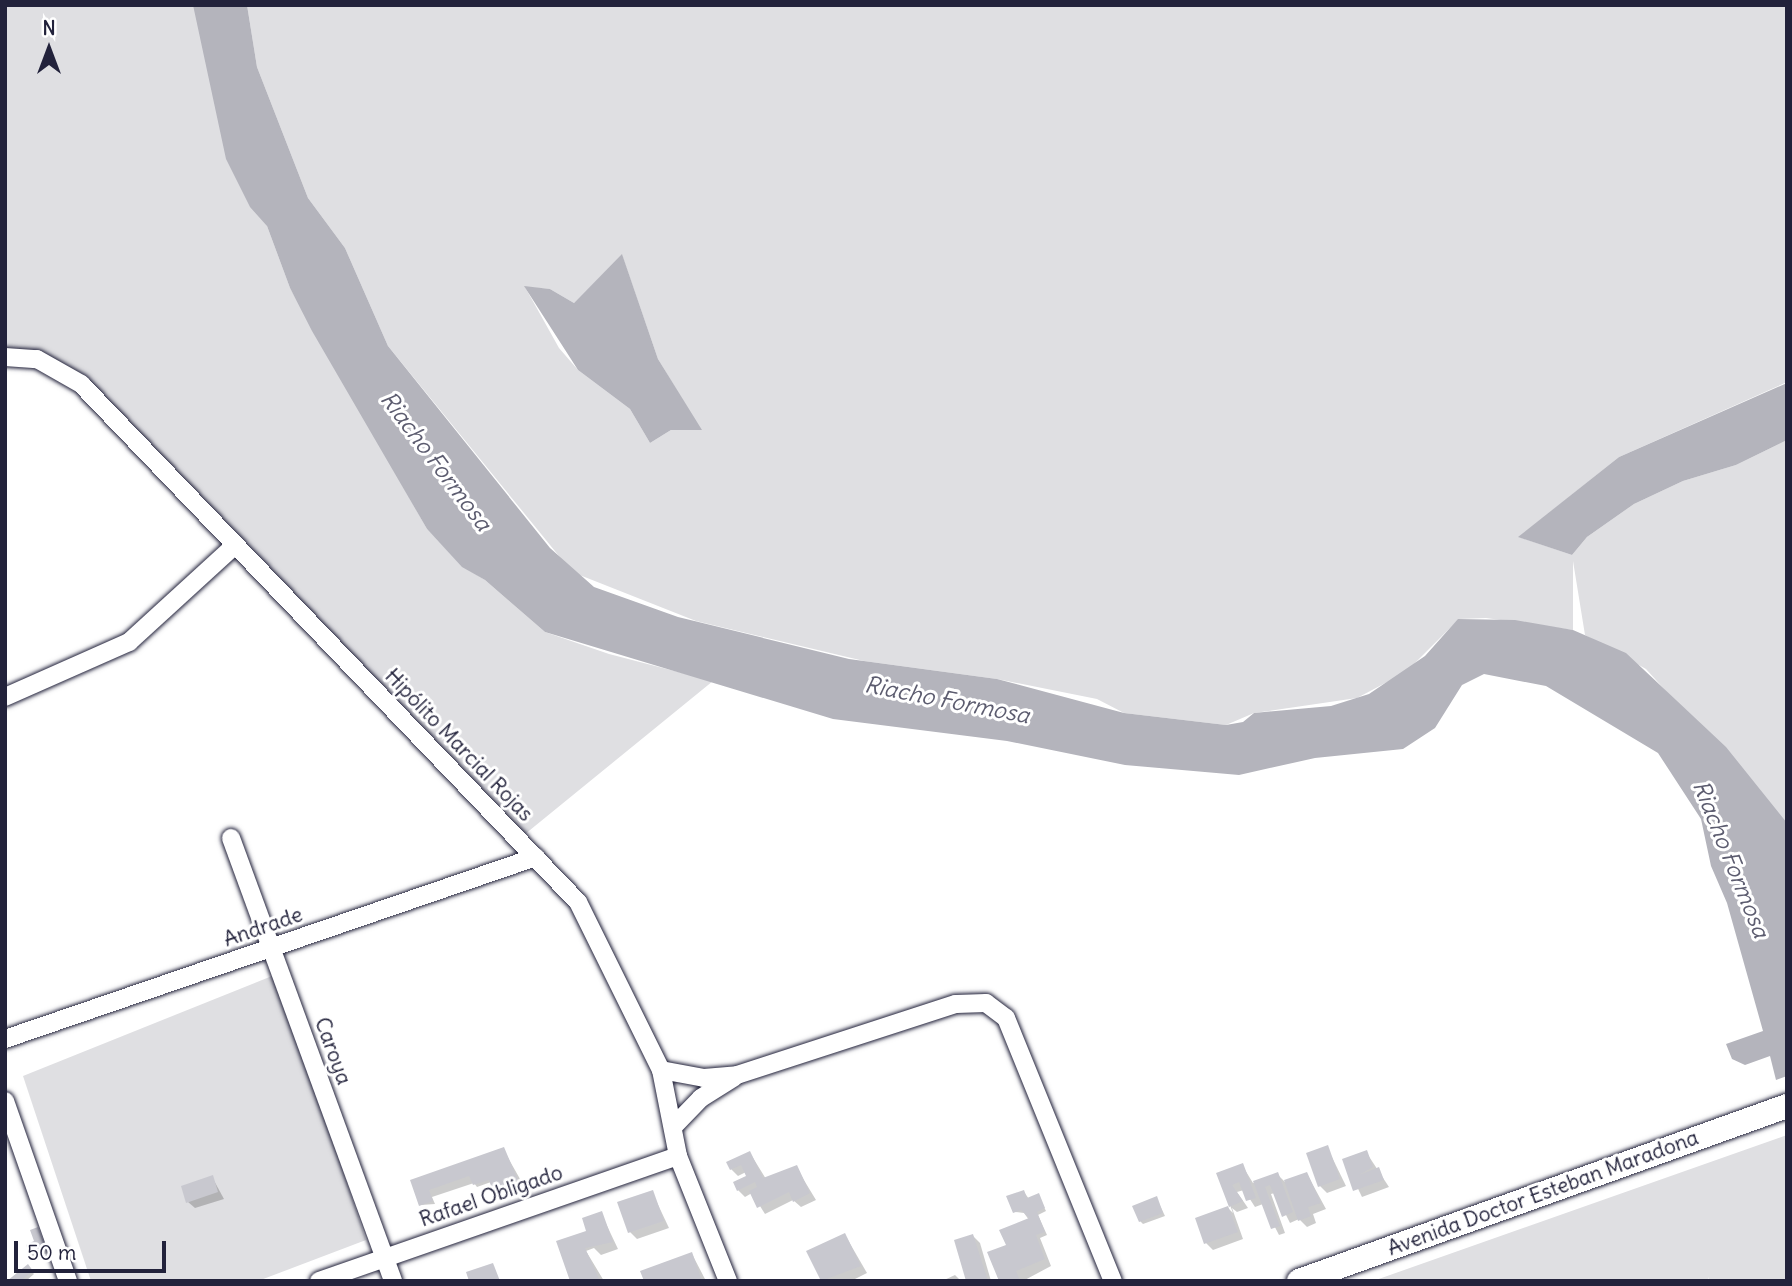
<!DOCTYPE html>
<meta charset="utf-8">
<style>
body{margin:0}
#map{position:relative;width:1792px;height:1286px;overflow:hidden;background:#fff;font-family:Delius,sans-serif}
div>[style]{position:absolute}
[style*='--x']{left:calc(var(--x)*1px);top:calc(var(--y)*1px);width:calc(var(--w)*1px);rotate:calc(var(--a)*1deg)}
.green>*{inset:0;background:#dfdfe2}
.water>*{inset:0;background:#b4b4bc}
.shadow>*{inset:0;background:#0003}
.building>*{inset:0;background:#c8c8cf}
.roads{filter:drop-shadow(0 0 2px #22223b) drop-shadow(0 0 2px #22223b)}
.minor>*{height:18px;margin:-9px;padding:0 9px;transform-origin:9px;border-radius:9px;background:#fff}
.secondary>*{height:24px;margin:-12px;padding:0 12px;transform-origin:12px;border-radius:12px;background:#fff}
span{translate:-50% -50%;white-space:nowrap;text-align:center;line-height:1.15;-webkit-text-stroke:6px #fff;paint-order:stroke}
.street-label{font-size:21px;color:#22223b}
.water-label{font-size:23px;color:#5c5c6f;font-style:italic}
.frame{position:absolute;inset:0;border:7px solid #22223b;pointer-events:none}
.north{position:absolute;left:14px;top:14px;width:70px;height:70px;-webkit-text-stroke:5px #fff;paint-order:stroke;rotate:0deg;font-size:19px;font-weight:700;line-height:28px;text-align:center;color:#22223b}
.north::after{content:'';display:block;margin:auto;width:24px;height:32px;background:#22223b;clip-path:polygon(50% 0,100% 100%,50% 72%,0 100%)}
.scale{position:absolute;left:14px;top:1241px;width:152px;height:32px;box-sizing:border-box;border:4px solid #22223b;border-top:0;padding-left:9px;font-size:21px;line-height:24px;white-space:nowrap;color:#22223b;-webkit-text-stroke:5px #fff;paint-order:stroke}
</style>
<div id="map">
<div class="green">
<div style="clip-path:polygon(5px 5px,218px 5px,267px 226px,290px 288px,427px 529px,462px 566px,485px 580px,545px 632px,609px 654px,713px 681px,519px 839px,81px 384px,5px 357px)"></div>
<div style="clip-path:polygon(evenodd,247px 5px,1787px 5px,1787px 382px,1619px 457px,1519px 537px,1572px 555px,1587px 537px,1634px 504px,1683px 481px,1736px 465px,1787px 440px,1787px 825px,1646px 669px,1585px 635px,1573px 561px,1573px 630px,1486px 618px,1459px 619px,1406px 672px,1357px 698px,1254px 713px,1226px 725px,1124px 713px,1097px 699px,997px 679px,864px 661px,696px 621px,572px 572px,388px 346px,345px 248px,308px 198px,257px 67px,247px 5px,622px 255px,658px 359px,701px 430px,671px 430px,650px 443px,630px 409px,578px 370px,559px 348px,525px 287px,550px 289px,574px 303px,622px 255px)"></div>
<div style="clip-path:polygon(277px 974px,366px 1240px,258px 1281px,91px 1281px,23px 1076px)"></div>
<div style="clip-path:polygon(1787px 1135px,1787px 1281px,1709px 1281px,1708px 1277px,1708px 1281px,1373px 1281px)"></div>
</div>
<div class="water">
<div style="clip-path:polygon(193px 5px,247px 5px,257px 67px,308px 198px,345px 248px,388px 346px,550px 548px,594px 587px,678px 617px,849px 659px,997px 679px,1124px 713px,1226px 725px,1243px 722px,1254px 713px,1331px 706px,1369px 694px,1425px 656px,1458px 619px,1515px 620px,1573px 630px,1626px 653px,1726px 747px,1787px 823px,1787px 1076px,1776px 1080px,1770px 1056px,1745px 1065px,1732px 1059px,1726px 1044px,1763px 1031px,1727px 903px,1711px 866px,1701px 819px,1658px 753px,1546px 686px,1484px 674px,1462px 685px,1435px 728px,1403px 749px,1315px 758px,1239px 775px,1125px 765px,1007px 741px,833px 719px,545px 632px,485px 580px,462px 567px,427px 529px,312px 331px,290px 288px,267px 226px,250px 207px,226px 159px)"></div>
<div style="clip-path:polygon(622px 254px,658px 359px,702px 430px,671px 430px,650px 443px,630px 409px,578px 370px,524px 286px,550px 289px,574px 303px)"></div>
<div style="clip-path:polygon(1787px 383px,1787px 440px,1736px 465px,1683px 481px,1634px 504px,1587px 537px,1572px 555px,1518px 537px,1619px 457px)"></div>
</div>
<div class="shadow">
<div style="clip-path:polygon(1327px 1147px,1346px 1186px,1327px 1193px,1320px 1186px)"></div>
<div style="clip-path:polygon(503px 1149px,524px 1186px,500px 1195px,491px 1182px,477px 1187px,474px 1183px,432px 1197px,435px 1204px,421px 1205px,412px 1181px)"></div>
<div style="clip-path:polygon(1366px 1152px,1389px 1187px,1362px 1197px,1344px 1160px)"></div>
<div style="clip-path:polygon(750px 1153px,766px 1179px,796px 1167px,816px 1200px,801px 1207px,793px 1200px,765px 1214px,752px 1193px,745px 1197px,738px 1190px,749px 1176px,746px 1172px,738px 1176px,731px 1169px)"></div>
<div style="clip-path:polygon(1242px 1165px,1253px 1183px,1277px 1174px,1285px 1182px,1307px 1174px,1326px 1209px,1313px 1214px,1316px 1223px,1307px 1227px,1299px 1219px,1290px 1223px,1275px 1193px,1271px 1194px,1285px 1233px,1279px 1235px,1263px 1204px,1255px 1207px,1244px 1190px,1237px 1192px,1248px 1208px,1237px 1212px,1232px 1208px,1243px 1239px,1213px 1250px,1206px 1243px,1228px 1208px,1233px 1213px,1218px 1174px)"></div>
<div style="clip-path:polygon(212px 1177px,224px 1199px,195px 1208px,188px 1202px)"></div>
<div style="clip-path:polygon(652px 1192px,669px 1228px,637px 1239px,630px 1232px)"></div>
<div style="clip-path:polygon(1024px 1192px,1029px 1199px,1038px 1195px,1046px 1211px,1038px 1215px,1047px 1235px,1040px 1238px,1051px 1266px,1023px 1281px,1000px 1281px,1005px 1247px,1029px 1220px,1024px 1213px,1015px 1212px)"></div>
<div style="clip-path:polygon(1157px 1199px,1165px 1216px,1143px 1224px,1140px 1221px)"></div>
<div style="clip-path:polygon(601px 1213px,618px 1249px,601px 1255px,594px 1248px,586px 1251px,604px 1281px,571px 1281px,585px 1233px)"></div>
<div style="clip-path:polygon(38px 1229px,48px 1253px,35px 1258px,32px 1255px)"></div>
<div style="clip-path:polygon(845px 1235px,867px 1273px,851px 1281px,823px 1281px,809px 1252px)"></div>
<div style="clip-path:polygon(973px 1236px,980px 1243px,991px 1281px,968px 1281px)"></div>
<div style="clip-path:polygon(692px 1254px,706px 1281px,646px 1281px)"></div>
<div style="clip-path:polygon(28px 1267px,34px 1274px,26px 1281px,10px 1281px)"></div>
<div style="clip-path:polygon(955px 1275px,961px 1281px,942px 1281px)"></div>
</div>
<div class="building">
<div style="clip-path:polygon(1328px 1145px,1340px 1179px,1318px 1187px,1306px 1153px)"></div>
<div style="clip-path:polygon(504px 1147px,518px 1180px,492px 1189px,489px 1180px,473px 1185px,469px 1176px,429px 1190px,433px 1201px,419px 1206px,410px 1180px)"></div>
<div style="clip-path:polygon(1367px 1150px,1373px 1167px,1359px 1175px,1379px 1167px,1384px 1180px,1353px 1191px,1342px 1159px)"></div>
<div style="clip-path:polygon(750px 1151px,763px 1178px,797px 1165px,810px 1193px,793px 1202px,789px 1192px,757px 1208px,749px 1191px,757px 1187px,755px 1182px,737px 1191px,733px 1182px,746px 1176px,741px 1165px,730px 1170px,726px 1162px)"></div>
<div style="clip-path:polygon(1243px 1163px,1256px 1198px,1246px 1201px,1239px 1182px,1232px 1185px,1243px 1201px,1229px 1207px,1216px 1173px)"></div>
<div style="clip-path:polygon(1278px 1172px,1293px 1212px,1282px 1217px,1270px 1185px,1265px 1187px,1280px 1226px,1271px 1229px,1253px 1181px)"></div>
<div style="clip-path:polygon(1307px 1172px,1321px 1203px,1308px 1207px,1311px 1216px,1298px 1221px,1284px 1180px)"></div>
<div style="clip-path:polygon(213px 1175px,218px 1192px,186px 1203px,181px 1186px)"></div>
<div style="clip-path:polygon(653px 1190px,664px 1221px,628px 1233px,617px 1202px)"></div>
<div style="clip-path:polygon(1024px 1190px,1027px 1198px,1039px 1193px,1045px 1208px,1037px 1212px,1045px 1232px,1036px 1235px,1045px 1259px,1016px 1271px,1020px 1281px,999px 1281px,987px 1252px,1006px 1245px,999px 1230px,1029px 1218px,1021px 1210px,1013px 1213px,1006px 1196px)"></div>
<div style="clip-path:polygon(1157px 1196px,1163px 1213px,1139px 1222px,1132px 1206px)"></div>
<div style="clip-path:polygon(1228px 1206px,1238px 1232px,1204px 1244px,1195px 1218px)"></div>
<div style="clip-path:polygon(602px 1211px,613px 1242px,585px 1248px,600px 1281px,570px 1281px,556px 1241px,586px 1231px,582px 1218px)"></div>
<div style="clip-path:polygon(38px 1227px,47px 1251px,30px 1256px,26px 1245px,34px 1241px,30px 1230px)"></div>
<div style="clip-path:polygon(845px 1233px,861px 1266px,821px 1281px,806px 1251px)"></div>
<div style="clip-path:polygon(973px 1234px,988px 1281px,966px 1281px,954px 1240px)"></div>
<div style="clip-path:polygon(692px 1252px,702px 1281px,644px 1281px,640px 1271px)"></div>
<div style="clip-path:polygon(493px 1263px,500px 1281px,469px 1281px,466px 1272px)"></div>
<div style="clip-path:polygon(28px 1264px,33px 1271px,20px 1281px,7px 1281px)"></div>
</div>
<div class="roads">
<div class="minor">
<div style="--x:5;--y:357;--w:32;--a:4"></div>
<div style="--x:37;--y:359;--w:51;--a:29.6"></div>
<div style="--x:81;--y:384;--w:718;--a:46.19"></div>
<div style="--x:578;--y:902;--w:187;--a:63.7"></div>
<div style="--x:661;--y:1070;--w:88;--a:78.8"></div>
<div style="--x:678;--y:1156;--w:135;--a:68.2"></div>
<div style="--x:5;--y:697;--w:136;--a:-23.9"></div>
<div style="--x:129;--y:642;--w:142;--a:-42.4"></div>
<div style="--x:231;--y:838;--w:472;--a:69.9"></div>
<div style="--x:5;--y:1039;--w:561;--a:-18.92"></div>
<div style="--x:661;--y:1070;--w:44;--a:10.5"></div>
<div style="--x:704;--y:1078;--w:33;--a:-5"></div>
<div style="--x:737;--y:1075;--w:230;--a:-18"></div>
<div style="--x:956;--y:1004;--w:30;--a:-2"></div>
<div style="--x:986;--y:1003;--w:25;--a:37"></div>
<div style="--x:1006;--y:1018;--w:284;--a:67.9"></div>
<div style="--x:5;--y:1101;--w:191;--a:70.7"></div>
<div style="--x:673;--y:1127;--w:40;--a:-46"></div>
<div style="--x:701;--y:1098;--w:39;--a:-32"></div>
<div style="--x:319;--y:1281;--w:380;--a:-19.2"></div>
</div>
<div class="secondary">
<div style="--x:1299;--y:1281;--w:518;--a:-19.73"></div>
</div>
</div>
<div class="street-label">
<span style="left:459px;top:745px;rotate:46deg">Hipólito Marcial Rojas</span>
<span style="left:263px;top:927px;rotate:-19deg">Andrade</span>
<span style="left:333px;top:1051px;rotate:70deg">Caroya</span>
<span style="left:1543px;top:1193px;rotate:-20deg">Avenida Doctor Esteban Maradona</span>
<span style="left:491px;top:1196px;rotate:-19deg">Rafael Obligado</span>
</div>
<div class="water-label">
<span style="left:436px;top:461px;rotate:53deg">Riacho Formosa</span>
<span style="left:947px;top:700px;rotate:11deg">Riacho Formosa</span>
<span style="left:1731px;top:859px;rotate:68deg">Riacho Formosa</span>
</div>
<div class="frame"></div>
<div class="north">N</div>
<div class="scale">50 m</div>
</div>
